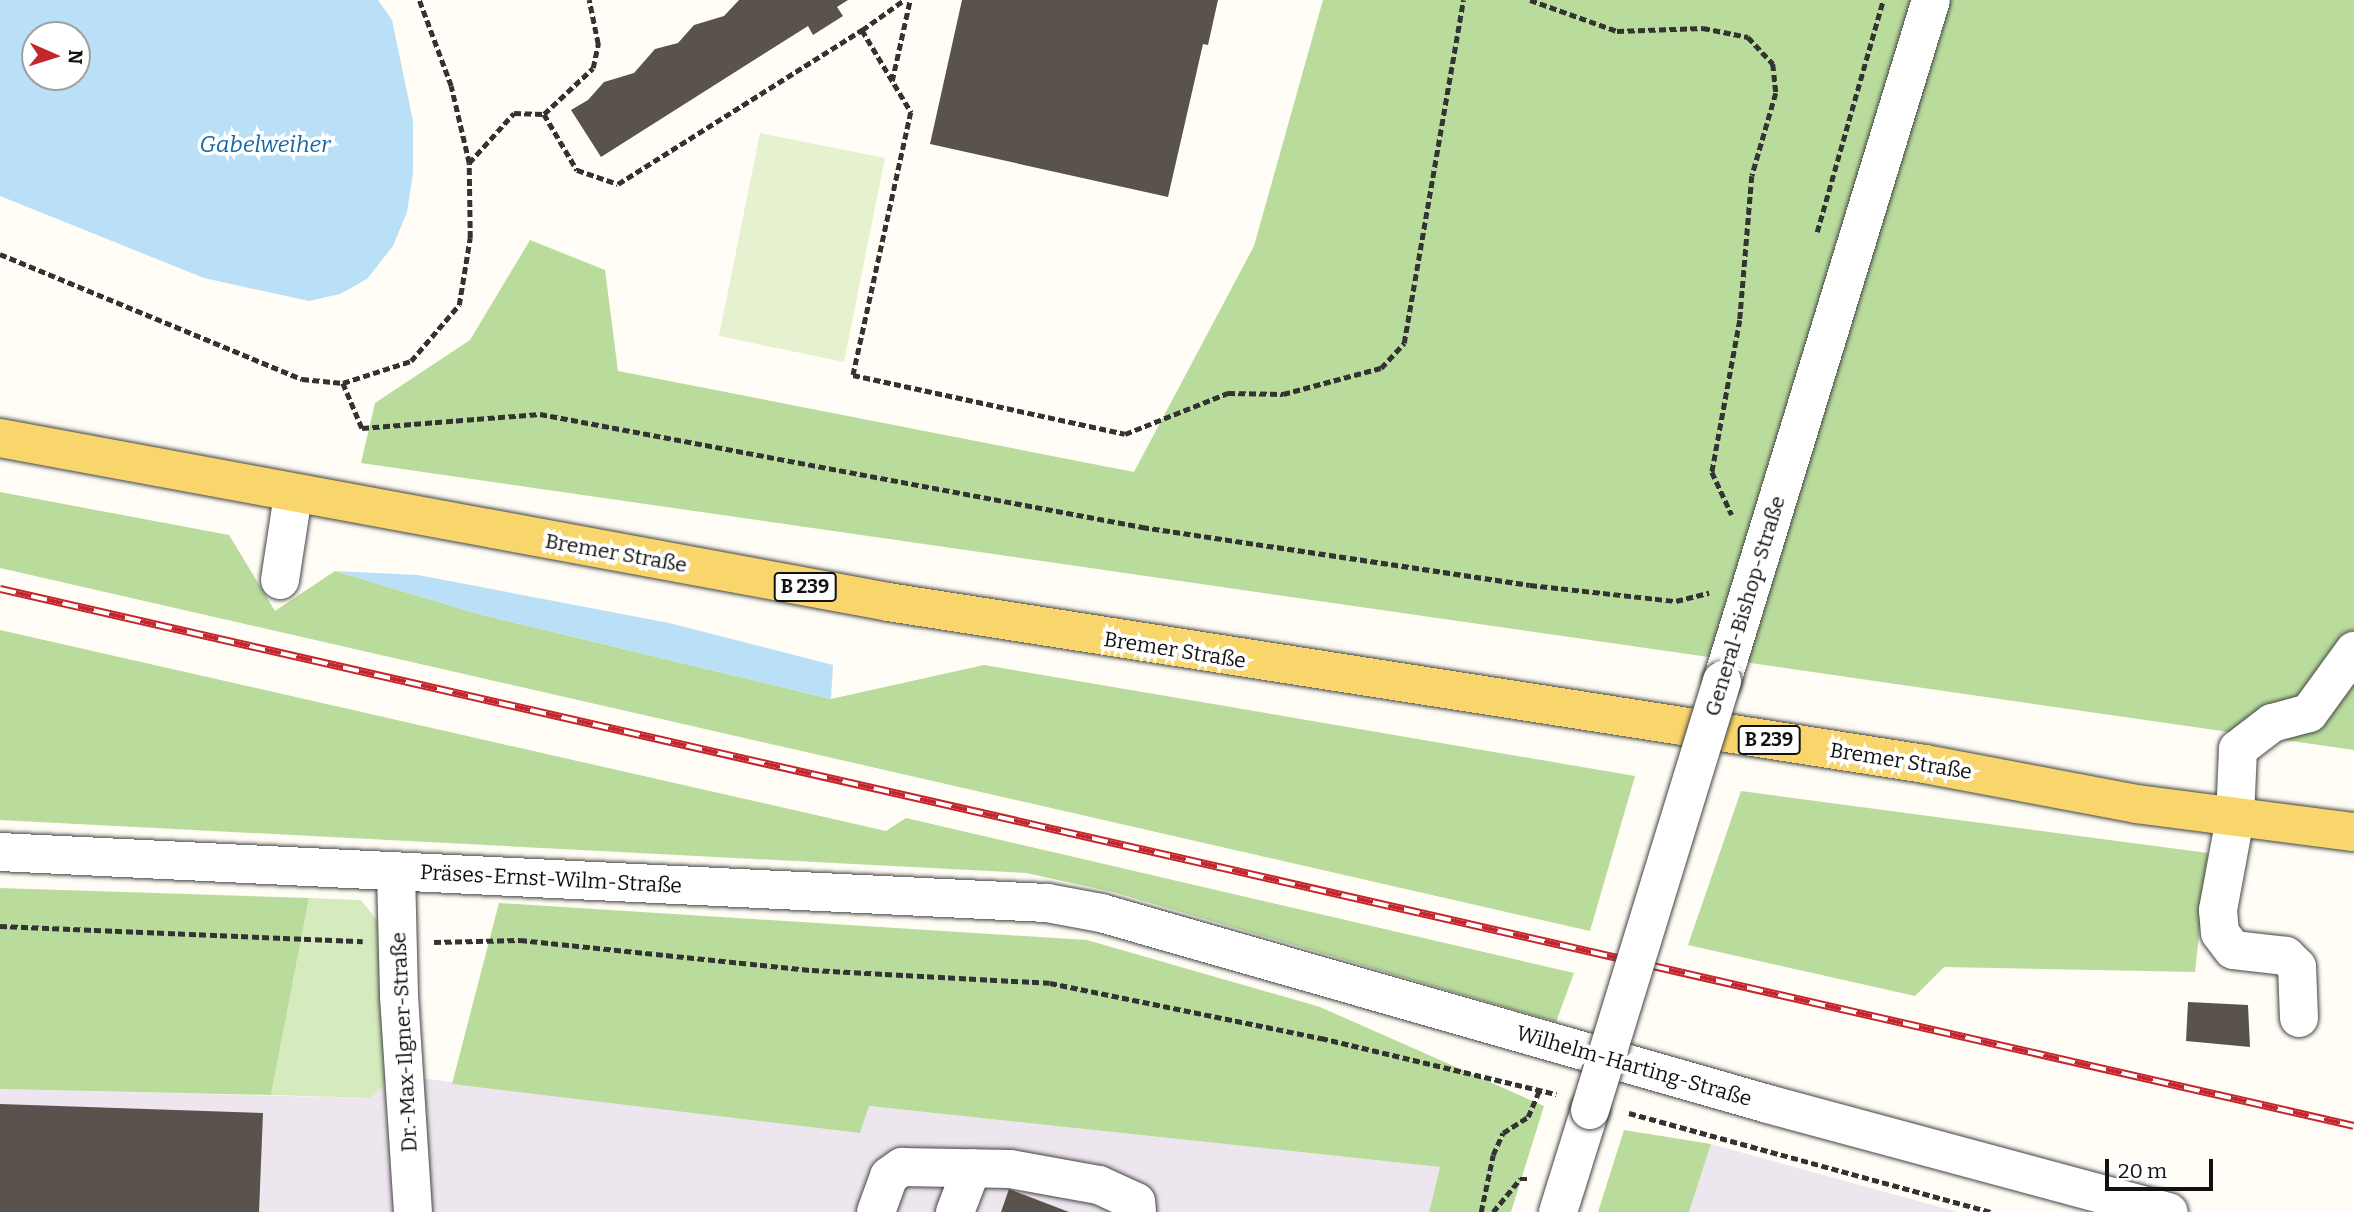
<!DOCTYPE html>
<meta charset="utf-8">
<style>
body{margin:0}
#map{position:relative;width:2354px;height:1212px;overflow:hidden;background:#fffdf5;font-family:Bitter,serif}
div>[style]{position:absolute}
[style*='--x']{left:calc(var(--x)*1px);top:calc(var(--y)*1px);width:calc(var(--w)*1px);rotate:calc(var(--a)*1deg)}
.industrial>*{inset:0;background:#eee6ef}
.green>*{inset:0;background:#d5ebbd}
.forest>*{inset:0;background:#b9dc9c}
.pitch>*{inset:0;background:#e6f2cf}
.water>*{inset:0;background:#b9e0f7}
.building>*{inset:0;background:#5a524d}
.path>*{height:4.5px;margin-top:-2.25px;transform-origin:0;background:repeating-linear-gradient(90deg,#333 0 7px,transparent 0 10.5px)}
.roads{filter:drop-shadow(0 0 2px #444) drop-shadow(0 0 2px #444)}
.minor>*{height:38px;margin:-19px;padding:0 19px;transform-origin:19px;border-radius:19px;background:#fff}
.major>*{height:38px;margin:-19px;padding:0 19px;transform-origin:19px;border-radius:19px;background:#f9d66b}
.rail>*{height:8px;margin-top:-4px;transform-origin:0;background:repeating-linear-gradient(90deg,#fff 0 16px,#c4262e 0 32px);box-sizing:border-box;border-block:2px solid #c4262e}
.bridges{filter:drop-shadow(0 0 2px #444) drop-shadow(0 0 2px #444)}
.minor-bridge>*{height:38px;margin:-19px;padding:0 19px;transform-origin:19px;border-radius:19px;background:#fff}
span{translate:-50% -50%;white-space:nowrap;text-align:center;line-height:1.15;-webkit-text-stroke:7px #fff;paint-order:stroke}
.shield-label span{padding:2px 5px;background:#fff;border:2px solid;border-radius:5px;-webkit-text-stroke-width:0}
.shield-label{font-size:19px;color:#111;font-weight:700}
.street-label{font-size:21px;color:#111}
.water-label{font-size:23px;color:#1768a6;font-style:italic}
.north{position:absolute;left:21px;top:21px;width:70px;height:70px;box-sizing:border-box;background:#fff;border:2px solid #a0a0a0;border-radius:50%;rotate:93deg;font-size:19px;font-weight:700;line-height:28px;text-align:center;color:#111}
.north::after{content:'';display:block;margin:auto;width:24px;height:32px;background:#c4262e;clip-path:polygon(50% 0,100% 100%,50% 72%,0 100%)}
.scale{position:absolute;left:2105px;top:1159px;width:108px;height:32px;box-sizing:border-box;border:4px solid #111;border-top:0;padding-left:9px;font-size:21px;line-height:24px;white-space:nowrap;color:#111;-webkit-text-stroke:5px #fff;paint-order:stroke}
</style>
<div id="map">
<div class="industrial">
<div style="clip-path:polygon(396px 1075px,859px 1133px,868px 1106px,1440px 1167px,1429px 1212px,0 1212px,0 1089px,370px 1098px)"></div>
<div style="clip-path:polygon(1711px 1144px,1958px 1212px,1689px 1212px)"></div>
</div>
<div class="green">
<div style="clip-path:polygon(309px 898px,361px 900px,380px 924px,396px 1075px,370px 1098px,271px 1095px)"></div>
</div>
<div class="forest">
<div style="clip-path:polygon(1323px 0,2354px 0,2354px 750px,361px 463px,375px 403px,470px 340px,530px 240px,605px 270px,618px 371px,1134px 472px,1254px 246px)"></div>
<div style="clip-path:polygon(0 492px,229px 535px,275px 611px,335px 571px,475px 613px,831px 699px,984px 665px,1635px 776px,1590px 931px,0 568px)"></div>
<div style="clip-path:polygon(0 630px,886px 831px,906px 818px,1574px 973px,1556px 1022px,1113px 892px,1026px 873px,0 820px)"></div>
<div style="clip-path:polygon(1741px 791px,2208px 853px,2195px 972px,1944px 967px,1915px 996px,1688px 945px)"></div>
<div style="clip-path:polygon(0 888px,309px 898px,271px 1095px,0 1089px)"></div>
<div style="clip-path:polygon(499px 903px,1087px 940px,1320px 1007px,1544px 1106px,1511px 1212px,1429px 1212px,1440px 1167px,869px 1106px,860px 1133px,452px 1084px)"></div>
<div style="clip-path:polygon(1624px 1130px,1711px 1144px,1689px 1212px,1598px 1212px)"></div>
</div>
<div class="pitch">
<div style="clip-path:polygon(760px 133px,885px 158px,844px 362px,719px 336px)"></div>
</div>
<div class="water">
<div style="clip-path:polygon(evenodd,0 0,378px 0,392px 20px,413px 121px,413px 174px,407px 212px,393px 246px,367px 279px,340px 294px,309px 301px,204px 278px,0 196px,0 0,77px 35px,77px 77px,35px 77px,35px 35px,77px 35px)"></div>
<div style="clip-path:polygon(335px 571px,418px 575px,669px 623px,833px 665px,831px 699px,475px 613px)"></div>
</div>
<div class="building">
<div style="clip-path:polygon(739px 0,848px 0,837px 7px,843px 16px,813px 35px,808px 26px,601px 157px,571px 110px,588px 100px,604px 82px,634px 73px,655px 49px,678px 43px,694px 25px,724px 16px)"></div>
<div style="clip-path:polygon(962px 0,1218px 0,1208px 45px,1203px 44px,1168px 197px,930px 144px)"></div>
<div style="clip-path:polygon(2188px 1002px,2248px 1005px,2250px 1047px,2186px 1041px)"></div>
<div style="clip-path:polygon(0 1104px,263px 1113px,259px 1212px,0 1212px)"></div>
<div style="clip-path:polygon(1009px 1189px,1069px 1212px,1001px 1212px)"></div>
</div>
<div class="path">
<div style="--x:1530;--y:0;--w:92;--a:19.6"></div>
<div style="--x:1617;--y:31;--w:86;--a:-2"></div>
<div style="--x:1703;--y:28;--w:46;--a:11.3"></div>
<div style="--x:1748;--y:37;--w:37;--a:47"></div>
<div style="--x:1773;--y:64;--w:29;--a:84"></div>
<div style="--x:1776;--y:93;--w:86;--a:106.1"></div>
<div style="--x:1752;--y:176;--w:144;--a:94.8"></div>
<div style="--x:1740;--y:320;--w:155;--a:100.4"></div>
<div style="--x:1712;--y:472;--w:47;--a:65.1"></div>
<div style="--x:862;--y:30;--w:52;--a:-35.5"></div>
<div style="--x:892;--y:81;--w:83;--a:-77.5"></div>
<div style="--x:544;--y:114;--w:67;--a:-43.2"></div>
<div style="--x:593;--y:68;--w:25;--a:-78"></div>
<div style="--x:598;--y:44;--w:45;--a:-101.6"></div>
<div style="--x:469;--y:163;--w:67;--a:-48"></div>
<div style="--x:514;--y:113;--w:30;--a:2"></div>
<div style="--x:544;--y:114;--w:65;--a:59.5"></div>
<div style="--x:577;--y:170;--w:43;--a:18.9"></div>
<div style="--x:618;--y:184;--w:289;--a:-32.3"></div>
<div style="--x:862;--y:30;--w:96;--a:59.1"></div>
<div style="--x:911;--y:112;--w:269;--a:102.4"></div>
<div style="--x:853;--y:375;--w:278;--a:12.2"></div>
<div style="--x:1125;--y:434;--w:111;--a:-21.7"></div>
<div style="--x:1228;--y:393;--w:55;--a:1"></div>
<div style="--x:1283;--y:394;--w:101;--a:-14.9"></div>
<div style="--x:1381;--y:368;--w:34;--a:-47"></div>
<div style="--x:1404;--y:343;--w:348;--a:-80.2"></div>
<div style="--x:1817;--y:232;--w:241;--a:-74.1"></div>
<div style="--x:0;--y:254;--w:327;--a:22.5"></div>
<div style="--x:302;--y:379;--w:41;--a:5.6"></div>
<div style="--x:343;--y:383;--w:71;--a:-17.9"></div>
<div style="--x:411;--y:361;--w:74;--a:-49.4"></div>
<div style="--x:459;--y:305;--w:68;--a:-80.7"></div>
<div style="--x:470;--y:238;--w:75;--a:-90.8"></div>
<div style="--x:469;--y:163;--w:79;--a:-103.2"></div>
<div style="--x:451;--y:86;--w:92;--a:-110.4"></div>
<div style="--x:343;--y:383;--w:49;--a:67.1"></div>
<div style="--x:362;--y:428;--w:179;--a:-4.5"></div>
<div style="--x:540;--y:414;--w:613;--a:10.63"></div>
<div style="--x:1142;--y:527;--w:392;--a:8.5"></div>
<div style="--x:1530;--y:585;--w:147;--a:6.3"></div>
<div style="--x:1676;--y:601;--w:34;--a:-14"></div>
<div style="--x:0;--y:926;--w:363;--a:2.4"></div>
<div style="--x:434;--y:942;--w:86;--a:-1.3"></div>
<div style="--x:520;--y:940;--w:294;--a:5.9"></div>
<div style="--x:812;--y:970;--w:238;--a:3.1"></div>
<div style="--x:1050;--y:983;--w:277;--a:11.5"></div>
<div style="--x:1321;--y:1038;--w:242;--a:13.4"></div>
<div style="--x:1629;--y:1113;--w:376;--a:15.3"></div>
<div style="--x:1481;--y:1212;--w:58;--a:-78.1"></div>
<div style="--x:1493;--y:1155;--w:24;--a:-66"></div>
<div style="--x:1503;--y:1133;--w:30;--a:-33"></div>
<div style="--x:1528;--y:1117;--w:30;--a:-67"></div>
<div style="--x:1493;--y:1212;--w:43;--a:-50.7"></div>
<div style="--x:1520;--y:1179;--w:9;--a:0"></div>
</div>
<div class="roads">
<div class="minor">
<div style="--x:280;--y:580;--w:86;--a:-81.3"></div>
<div style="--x:1722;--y:681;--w:712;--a:-72.94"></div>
<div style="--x:0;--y:852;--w:1048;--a:2.79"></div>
<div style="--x:1047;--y:903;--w:55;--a:10.5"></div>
<div style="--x:1101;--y:913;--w:694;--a:15.98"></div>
<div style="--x:1768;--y:1104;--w:415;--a:15.1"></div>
<div style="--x:396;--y:872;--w:124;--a:88.6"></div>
<div style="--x:399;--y:996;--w:216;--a:86.3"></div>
<div style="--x:2299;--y:1018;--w:51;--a:-92.2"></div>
<div style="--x:2297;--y:967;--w:16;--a:-135"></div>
<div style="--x:2286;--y:956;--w:53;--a:-173.5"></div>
<div style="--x:2233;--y:950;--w:21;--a:-127"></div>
<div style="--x:2220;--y:933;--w:23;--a:-95"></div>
<div style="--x:2218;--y:910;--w:94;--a:-79.5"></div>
<div style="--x:2235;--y:818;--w:69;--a:-87.5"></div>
<div style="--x:2238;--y:749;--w:43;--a:-37.4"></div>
<div style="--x:2272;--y:723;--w:38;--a:-15"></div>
<div style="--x:2309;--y:713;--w:77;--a:-54"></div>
<div style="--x:876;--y:1212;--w:38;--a:-70"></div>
<div style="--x:889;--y:1176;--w:16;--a:-35"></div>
<div style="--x:902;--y:1167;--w:108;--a:1.1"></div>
<div style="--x:1010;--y:1169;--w:90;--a:10.2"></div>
<div style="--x:1099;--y:1185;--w:41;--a:24.7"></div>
<div style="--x:1136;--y:1202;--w:10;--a:84"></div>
<div style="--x:955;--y:1212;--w:47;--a:-68.9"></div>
<div style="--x:1558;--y:1212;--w:107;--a:-72.6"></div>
</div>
<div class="major">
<div style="--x:0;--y:438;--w:903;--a:10.46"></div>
<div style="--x:888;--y:602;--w:1050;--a:8.88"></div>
<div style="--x:1925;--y:764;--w:216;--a:10.7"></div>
<div style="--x:2137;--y:804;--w:219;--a:7.4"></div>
</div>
</div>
<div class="rail">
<div style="--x:0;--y:589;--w:2414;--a:12.85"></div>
</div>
<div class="bridges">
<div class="minor-bridge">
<div style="--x:1590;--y:1110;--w:449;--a:-72.9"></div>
</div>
</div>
<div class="shield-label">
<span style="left:805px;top:587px">B 239</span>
<span style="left:1769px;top:740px">B 239</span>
</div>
<div class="street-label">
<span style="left:616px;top:553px;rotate:10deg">Bremer Straße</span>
<span style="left:1745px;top:606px;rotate:-73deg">General-Bishop-Straße</span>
<span style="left:1175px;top:650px;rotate:9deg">Bremer Straße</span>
<span style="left:1901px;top:761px;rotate:9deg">Bremer Straße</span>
<span style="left:551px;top:879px;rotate:3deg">Präses-Ernst-Wilm-Straße</span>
<span style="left:404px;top:1042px;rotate:-93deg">Dr.-Max-Ilgner-Straße</span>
<span style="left:1634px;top:1066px;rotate:16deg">Wilhelm-Harting-Straße</span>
</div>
<div class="water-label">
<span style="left:265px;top:144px">Gabelweiher</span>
</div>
<div class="north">N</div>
<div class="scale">20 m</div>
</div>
